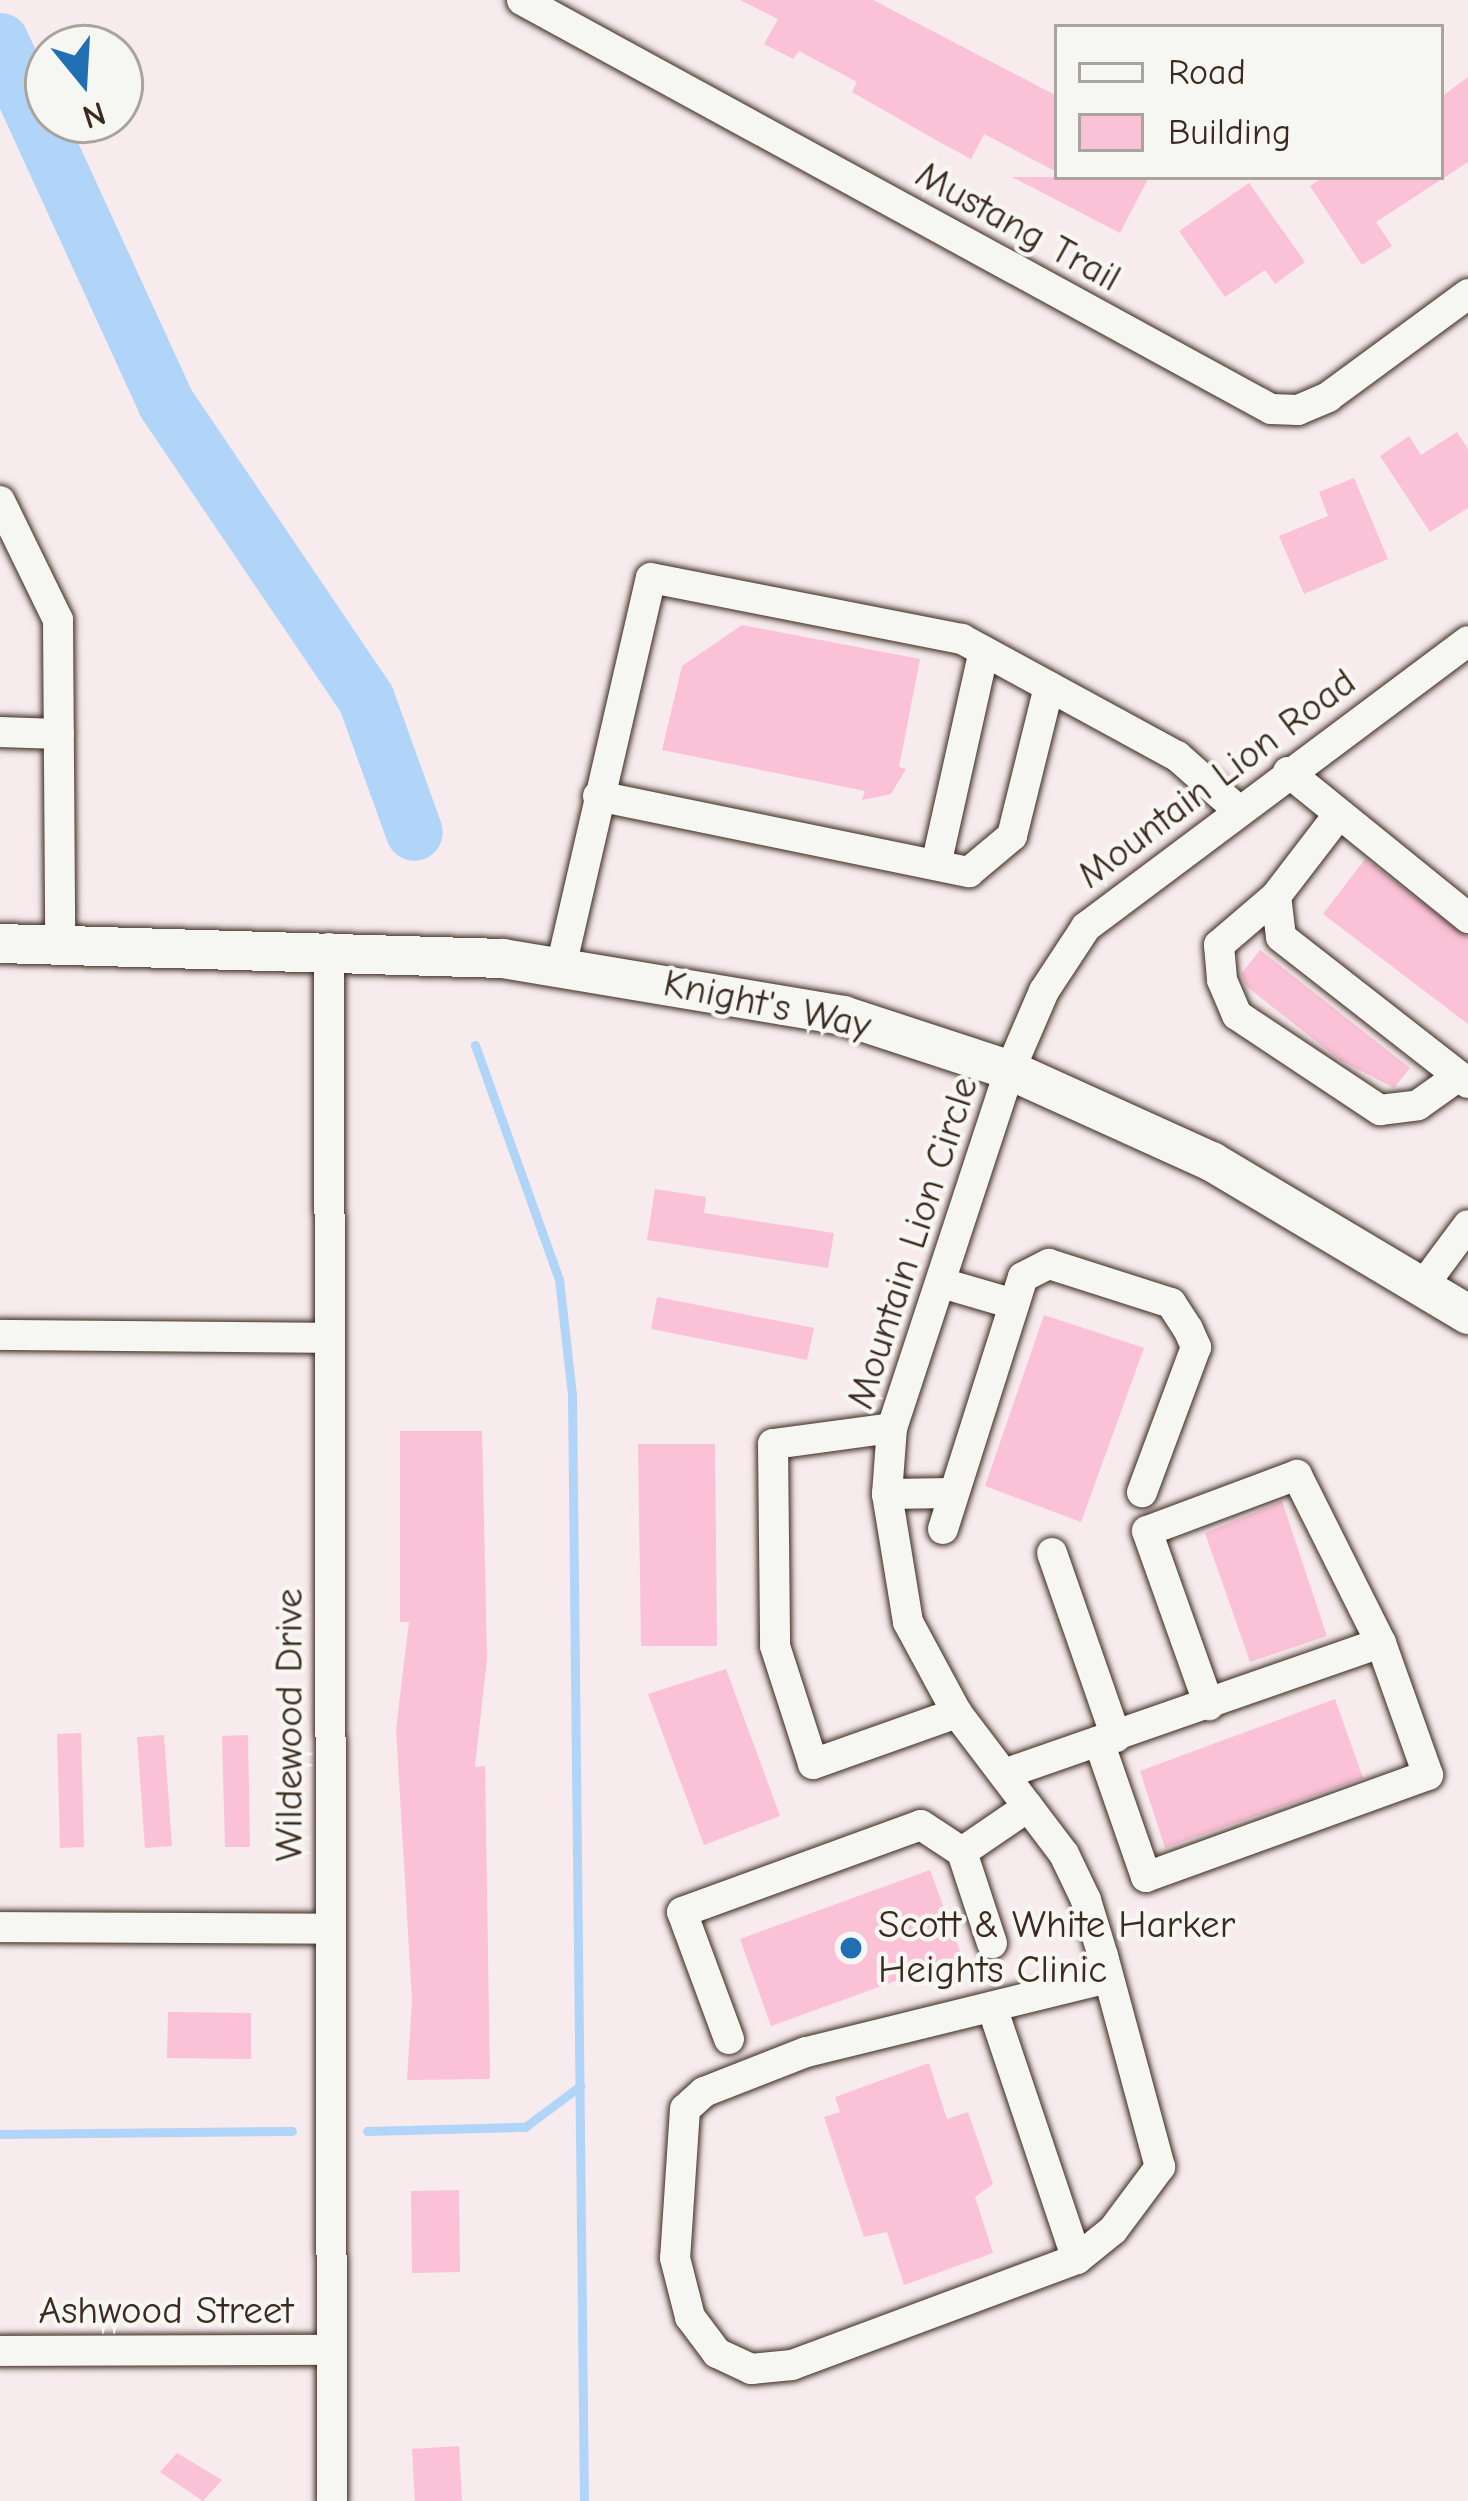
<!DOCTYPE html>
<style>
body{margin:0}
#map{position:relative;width:1468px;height:2501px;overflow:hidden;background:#f7ebed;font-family:"Comic Neue",sans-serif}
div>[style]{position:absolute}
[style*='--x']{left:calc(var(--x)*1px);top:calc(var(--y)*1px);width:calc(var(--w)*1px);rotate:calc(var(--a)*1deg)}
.stream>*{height:9px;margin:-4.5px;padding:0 4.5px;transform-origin:4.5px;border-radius:4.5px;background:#b1d5f9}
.river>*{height:57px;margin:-28.5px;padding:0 28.5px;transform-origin:28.5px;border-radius:28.5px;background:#b1d5f9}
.building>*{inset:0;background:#fac1d7}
.roads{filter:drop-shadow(0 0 3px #3b2a1e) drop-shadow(0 0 3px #3b2a1e)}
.minor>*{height:30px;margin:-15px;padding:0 15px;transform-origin:15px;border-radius:15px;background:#f6f6f2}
.major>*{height:39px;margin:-19.5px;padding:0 19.5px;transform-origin:19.5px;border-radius:19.5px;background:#f6f6f2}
.dots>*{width:33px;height:33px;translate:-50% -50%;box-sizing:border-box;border:6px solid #f6f6f2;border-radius:50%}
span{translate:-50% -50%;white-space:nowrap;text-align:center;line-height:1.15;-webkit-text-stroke:9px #f6f6f2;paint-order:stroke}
.street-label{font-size:39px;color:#3b2a1e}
.poi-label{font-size:39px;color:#3b2a1e}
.left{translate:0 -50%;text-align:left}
.legend{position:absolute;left:1054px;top:24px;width:390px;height:156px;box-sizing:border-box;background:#f6f6f2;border:3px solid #aba49d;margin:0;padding:15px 21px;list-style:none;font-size:36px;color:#3b2a1e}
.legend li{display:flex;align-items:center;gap:24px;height:60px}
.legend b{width:60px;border:3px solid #aba49d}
.north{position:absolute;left:24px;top:24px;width:120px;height:120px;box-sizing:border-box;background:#f6f6f2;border:3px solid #aba49d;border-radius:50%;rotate:162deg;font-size:33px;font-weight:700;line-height:48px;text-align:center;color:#3b2a1e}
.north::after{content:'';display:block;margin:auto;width:42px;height:54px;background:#1f6fb2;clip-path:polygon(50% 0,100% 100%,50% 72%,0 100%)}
</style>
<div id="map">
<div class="stream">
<div style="--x:475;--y:1045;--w:249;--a:70.3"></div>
<div style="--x:559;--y:1279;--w:117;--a:83.6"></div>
<div style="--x:572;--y:1395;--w:1106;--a:89.38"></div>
<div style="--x:367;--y:2131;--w:158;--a:-1.5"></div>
<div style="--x:525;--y:2127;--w:69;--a:-36.7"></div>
<div style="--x:0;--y:2134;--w:292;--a:-0.6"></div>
</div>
<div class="river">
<div style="--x:0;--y:41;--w:397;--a:65.4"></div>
<div style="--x:165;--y:402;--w:359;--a:55.9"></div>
<div style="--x:366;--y:699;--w:141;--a:70.2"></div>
</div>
<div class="building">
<div style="clip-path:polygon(740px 0,873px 0,1057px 96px,1057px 172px,984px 134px,971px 159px,943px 144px,852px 92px,857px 82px,799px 51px,793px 59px,764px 44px,778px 19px)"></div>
<div style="clip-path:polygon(1468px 77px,1468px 162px,1376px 222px,1392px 246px,1362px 265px,1310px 186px,1323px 177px,1441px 177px,1441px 97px)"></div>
<div style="clip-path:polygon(1012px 177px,1149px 177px,1120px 233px)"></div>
<div style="clip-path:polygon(1249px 183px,1305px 262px,1275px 284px,1265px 270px,1225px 297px,1179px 231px)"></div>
<div style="clip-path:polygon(1457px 432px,1468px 449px,1468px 508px,1430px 532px,1380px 456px,1409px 436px,1421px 455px)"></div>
<div style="clip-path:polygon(1354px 478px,1388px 559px,1304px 594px,1279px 536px,1328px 516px,1319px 492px)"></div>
<div style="clip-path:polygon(742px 625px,920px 659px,899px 767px,906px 769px,891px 794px,862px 800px,865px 791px,662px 750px,682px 666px)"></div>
<div style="clip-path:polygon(1365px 859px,1468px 937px,1468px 1024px,1323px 914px)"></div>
<div style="clip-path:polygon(1260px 950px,1410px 1068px,1394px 1088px,1340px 1060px,1246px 986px,1241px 974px)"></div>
<div style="clip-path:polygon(655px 1189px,706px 1197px,704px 1213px,834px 1233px,828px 1268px,647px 1240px)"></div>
<div style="clip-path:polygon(657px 1297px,814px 1328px,807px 1360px,651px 1329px)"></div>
<div style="clip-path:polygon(1044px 1315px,1144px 1348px,1081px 1522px,985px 1486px)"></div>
<div style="clip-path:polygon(400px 1431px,482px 1431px,487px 1658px,475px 1767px,485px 1766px,490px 2079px,407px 2080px,412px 2000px,396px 1729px,409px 1622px,400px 1622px)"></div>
<div style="clip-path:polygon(638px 1444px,715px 1444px,717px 1646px,641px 1646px)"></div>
<div style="clip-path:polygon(1282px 1501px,1327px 1636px,1250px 1662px,1205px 1533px)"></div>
<div style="clip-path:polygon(726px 1669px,780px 1816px,704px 1845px,648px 1694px)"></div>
<div style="clip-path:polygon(1335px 1699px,1363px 1778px,1165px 1848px,1140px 1771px)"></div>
<div style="clip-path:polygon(81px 1733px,84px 1847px,60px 1848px,57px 1734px)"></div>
<div style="clip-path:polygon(164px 1735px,172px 1846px,145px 1848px,137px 1737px)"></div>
<div style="clip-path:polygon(248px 1735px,250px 1847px,225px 1847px,222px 1736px)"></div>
<div style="clip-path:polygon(930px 1870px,962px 1957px,771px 2026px,740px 1939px)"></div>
<div style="clip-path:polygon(168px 2012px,251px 2013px,251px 2059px,167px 2058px)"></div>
<div style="clip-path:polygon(929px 2063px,947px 2119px,968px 2112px,993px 2184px,975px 2197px,993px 2253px,904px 2285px,887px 2232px,864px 2237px,824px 2117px,840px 2112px,835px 2097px)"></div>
<div style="clip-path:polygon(459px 2190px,460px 2272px,412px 2273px,411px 2191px)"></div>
<div style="clip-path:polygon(459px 2446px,462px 2501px,415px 2501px,412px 2449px)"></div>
<div style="clip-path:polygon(177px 2453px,222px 2480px,203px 2501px,160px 2472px)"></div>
</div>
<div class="roads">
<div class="minor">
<div style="--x:522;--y:0;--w:853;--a:28.64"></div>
<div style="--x:1271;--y:409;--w:27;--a:2"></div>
<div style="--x:1298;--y:410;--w:33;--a:-23"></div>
<div style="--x:1328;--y:397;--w:174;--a:-36.3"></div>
<div style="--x:0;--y:501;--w:132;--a:64"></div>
<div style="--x:58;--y:620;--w:324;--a:89.6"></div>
<div style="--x:0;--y:732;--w:59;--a:1.9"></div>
<div style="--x:1288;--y:772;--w:232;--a:39"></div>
<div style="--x:598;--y:796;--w:379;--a:11.6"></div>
<div style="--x:969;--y:872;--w:56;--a:-39.9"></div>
<div style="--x:1012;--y:836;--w:154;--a:-76.1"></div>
<div style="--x:1339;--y:814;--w:103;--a:127.5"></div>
<div style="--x:1276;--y:896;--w:41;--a:83"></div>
<div style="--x:1281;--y:937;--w:237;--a:38"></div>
<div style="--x:936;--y:865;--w:219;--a:-77.4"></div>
<div style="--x:1276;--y:896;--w:75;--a:139.3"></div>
<div style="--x:1219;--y:945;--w:35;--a:85"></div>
<div style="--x:1222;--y:980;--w:38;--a:67"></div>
<div style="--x:1237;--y:1015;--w:172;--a:33.6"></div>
<div style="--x:1380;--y:1110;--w:38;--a:-7"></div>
<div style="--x:1418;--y:1105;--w:50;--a:-35.3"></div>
<div style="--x:329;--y:948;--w:1553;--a:89.89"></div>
<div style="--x:561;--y:967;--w:399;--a:-77"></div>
<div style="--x:651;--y:578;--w:317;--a:11.1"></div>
<div style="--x:962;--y:639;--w:245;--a:28.6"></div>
<div style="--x:1177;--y:756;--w:80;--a:41.5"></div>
<div style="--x:942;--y:1283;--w:75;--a:16.3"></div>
<div style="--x:1425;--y:1283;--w:72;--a:-53.4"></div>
<div style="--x:0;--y:1335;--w:329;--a:0.5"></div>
<div style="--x:892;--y:1428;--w:120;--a:172.3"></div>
<div style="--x:773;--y:1444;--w:202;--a:89.4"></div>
<div style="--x:775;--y:1646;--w:124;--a:72.1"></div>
<div style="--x:813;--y:1764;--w:153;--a:-19.5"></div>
<div style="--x:887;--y:1494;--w:66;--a:-0.9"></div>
<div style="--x:943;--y:1529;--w:264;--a:-72.4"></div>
<div style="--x:1023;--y:1277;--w:29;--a:-27"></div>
<div style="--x:1049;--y:1264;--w:128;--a:17.7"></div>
<div style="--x:1171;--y:1303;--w:31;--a:57"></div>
<div style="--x:1188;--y:1329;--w:20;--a:66"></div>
<div style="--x:1196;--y:1347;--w:155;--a:110.4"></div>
<div style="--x:1052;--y:1553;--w:195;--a:70.8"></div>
<div style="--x:1099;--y:1742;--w:143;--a:70.8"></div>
<div style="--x:1146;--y:1877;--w:300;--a:-19.9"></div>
<div style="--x:1428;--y:1775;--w:140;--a:-109.6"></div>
<div style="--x:1381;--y:1643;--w:188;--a:-116.6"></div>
<div style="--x:1297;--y:1475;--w:160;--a:159.5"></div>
<div style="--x:1147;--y:1531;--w:185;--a:70.4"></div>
<div style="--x:1004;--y:1774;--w:399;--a:-19.2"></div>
<div style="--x:962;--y:1852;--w:80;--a:-34.3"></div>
<div style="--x:0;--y:1927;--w:329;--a:0.3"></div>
<div style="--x:1108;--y:1978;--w:311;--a:166.2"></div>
<div style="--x:806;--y:2052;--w:110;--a:158.6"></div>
<div style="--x:704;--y:2092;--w:25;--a:138"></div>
<div style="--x:685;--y:2109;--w:149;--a:93.8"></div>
<div style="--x:675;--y:2258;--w:61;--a:75.7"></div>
<div style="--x:690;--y:2317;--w:45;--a:53.1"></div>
<div style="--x:717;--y:2353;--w:38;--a:25"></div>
<div style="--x:751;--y:2369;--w:41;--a:-5.6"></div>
<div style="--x:792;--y:2365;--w:304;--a:-20.4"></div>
<div style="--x:1077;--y:2259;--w:46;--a:-38.9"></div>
<div style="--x:1113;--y:2230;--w:79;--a:-53.3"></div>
<div style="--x:1160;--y:2167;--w:219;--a:-105.1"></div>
<div style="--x:1103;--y:1956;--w:59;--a:-106.9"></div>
<div style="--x:1086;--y:1900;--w:51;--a:-115.6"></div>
<div style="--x:1064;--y:1854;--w:177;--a:-127.2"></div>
<div style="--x:957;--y:1713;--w:103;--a:-118.3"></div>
<div style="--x:908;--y:1622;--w:130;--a:-99.3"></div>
<div style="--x:887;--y:1494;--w:66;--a:-85.7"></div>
<div style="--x:892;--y:1428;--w:377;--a:-71.8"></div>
<div style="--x:1010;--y:1070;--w:86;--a:-66.7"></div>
<div style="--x:1044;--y:991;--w:77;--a:-56.7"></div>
<div style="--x:1086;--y:927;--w:477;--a:-36.8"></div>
<div style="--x:992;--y:2007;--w:266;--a:71.4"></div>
<div style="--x:729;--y:2039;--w:135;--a:-110.3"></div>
<div style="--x:682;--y:1912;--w:254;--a:-20"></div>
<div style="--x:921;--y:1825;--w:49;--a:33.4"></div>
<div style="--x:962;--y:1852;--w:96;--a:71.8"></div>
<div style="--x:0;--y:2351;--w:332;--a:-0.2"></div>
</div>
<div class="major">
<div style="--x:0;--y:943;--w:502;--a:1.71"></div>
<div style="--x:502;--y:958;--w:346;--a:9.5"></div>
<div style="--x:843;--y:1015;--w:176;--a:18.2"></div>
<div style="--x:1010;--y:1070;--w:221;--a:24.4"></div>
<div style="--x:1211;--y:1161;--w:299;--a:30.8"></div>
</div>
</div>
<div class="dots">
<div style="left:851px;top:1948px;background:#1f6fb2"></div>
</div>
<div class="street-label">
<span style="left:1018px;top:227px;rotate:29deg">Mustang Trail</span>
<span style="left:1217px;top:779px;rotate:-37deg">Mountain Lion Road</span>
<span style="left:767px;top:1005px;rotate:12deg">Knight's Way</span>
<span style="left:913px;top:1243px;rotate:-72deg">Mountain Lion Circle</span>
<span style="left:290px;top:1725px;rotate:-90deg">Wildewood Drive</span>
<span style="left:166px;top:2311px">Ashwood Street</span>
</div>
<div class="poi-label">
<span class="left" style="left:878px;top:1948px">Scott &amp; White Harker<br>Heights Clinic</span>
</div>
<ul class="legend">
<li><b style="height:15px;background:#f6f6f2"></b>Road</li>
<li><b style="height:33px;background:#fac1d7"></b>Building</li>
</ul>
<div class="north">N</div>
</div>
